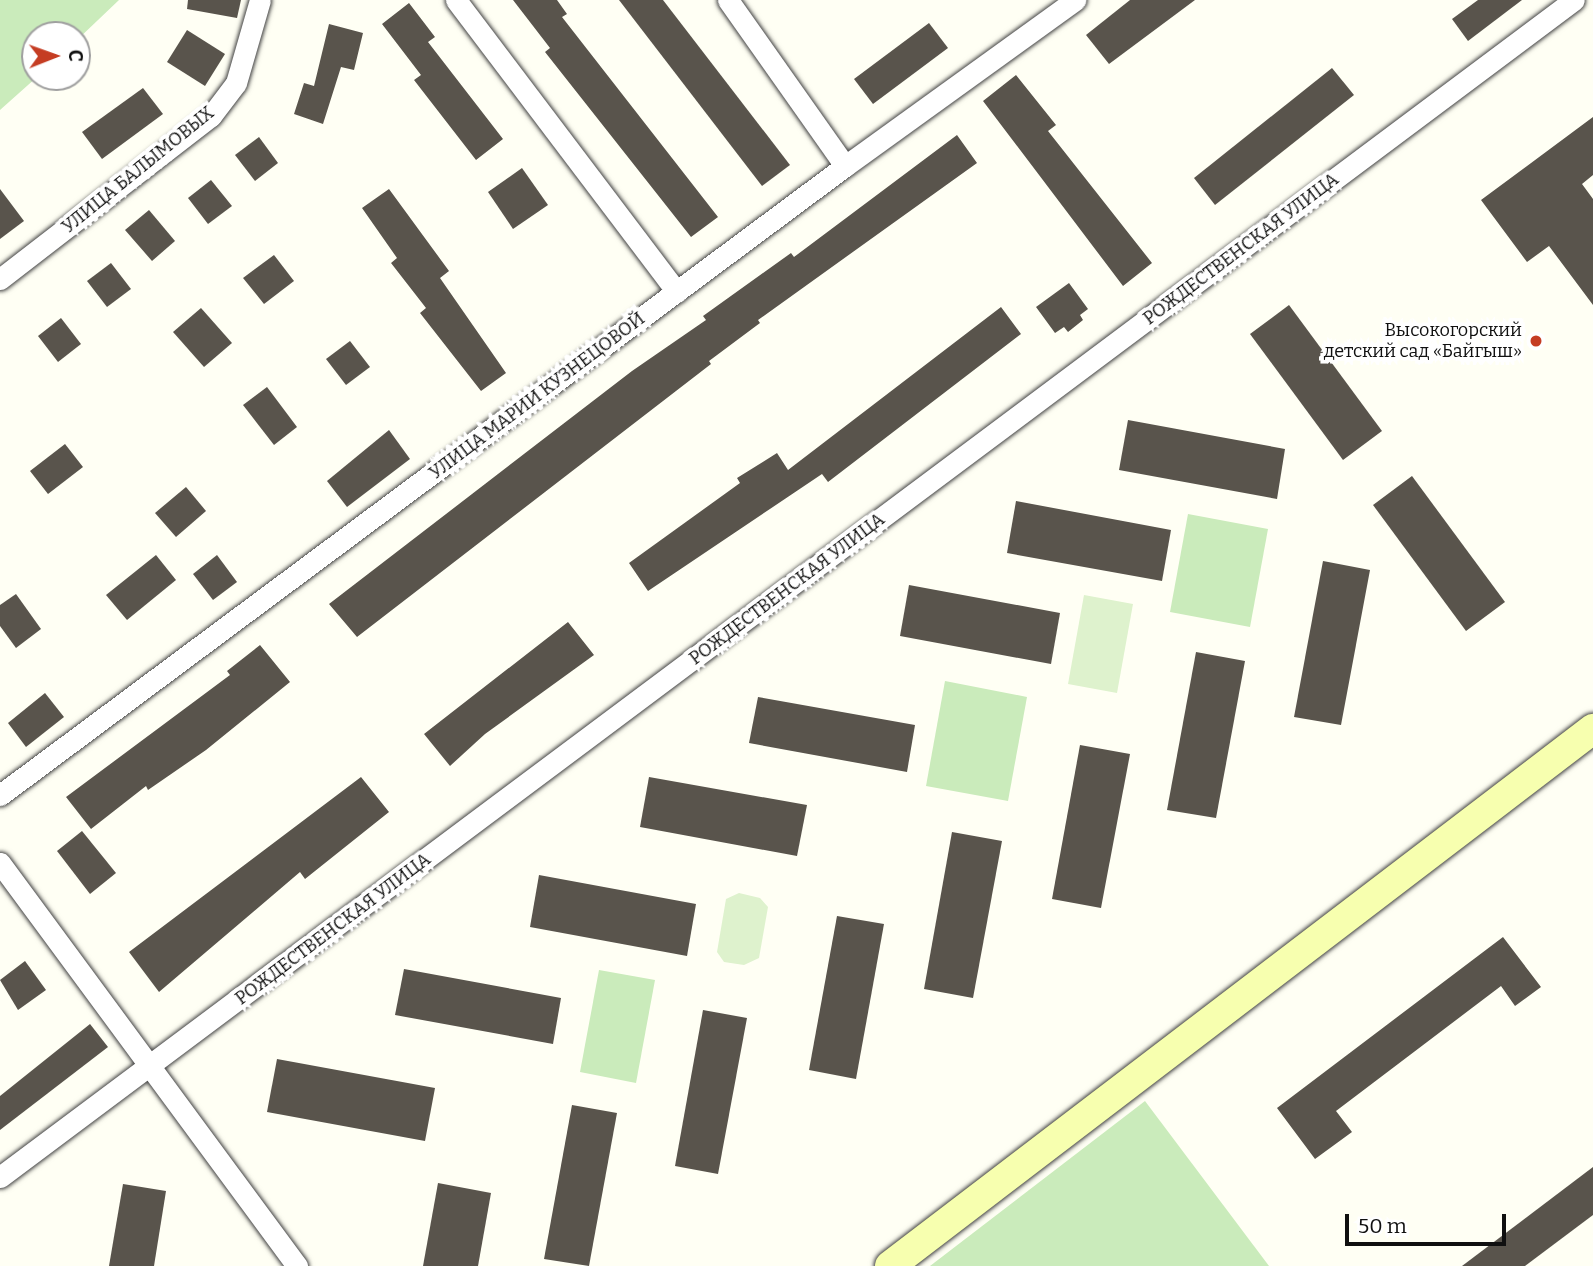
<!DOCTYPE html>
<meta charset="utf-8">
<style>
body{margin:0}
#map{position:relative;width:1593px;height:1266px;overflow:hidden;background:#fffff4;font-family:Bitter,serif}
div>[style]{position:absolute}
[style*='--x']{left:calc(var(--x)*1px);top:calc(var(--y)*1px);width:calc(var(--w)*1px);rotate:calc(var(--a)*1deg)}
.green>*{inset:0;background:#caebbb}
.pitch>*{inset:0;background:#def2cd}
.building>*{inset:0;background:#59544c}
.roads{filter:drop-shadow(0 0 2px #434343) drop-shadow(0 0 2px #434343)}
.street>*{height:21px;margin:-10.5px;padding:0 10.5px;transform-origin:10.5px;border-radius:10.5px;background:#fff}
.secondary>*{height:30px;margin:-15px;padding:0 15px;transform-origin:15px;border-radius:15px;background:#f7ffaf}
.dots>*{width:19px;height:19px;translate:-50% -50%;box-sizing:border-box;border:4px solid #fff;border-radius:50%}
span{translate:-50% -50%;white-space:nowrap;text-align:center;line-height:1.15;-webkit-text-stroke:7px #fff;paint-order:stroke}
.street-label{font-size:18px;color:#101010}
.poi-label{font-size:18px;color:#101010}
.right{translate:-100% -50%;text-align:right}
.north{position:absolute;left:21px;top:21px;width:70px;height:70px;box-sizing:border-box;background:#fff;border:2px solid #9f9f9f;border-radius:50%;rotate:89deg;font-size:19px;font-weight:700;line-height:28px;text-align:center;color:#101010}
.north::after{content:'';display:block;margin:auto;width:24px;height:32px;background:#c53d23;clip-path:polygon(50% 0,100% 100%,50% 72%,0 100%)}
.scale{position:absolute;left:1345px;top:1214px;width:161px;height:32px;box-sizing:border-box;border:4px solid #101010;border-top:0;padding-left:9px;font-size:21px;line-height:24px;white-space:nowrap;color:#101010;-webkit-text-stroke:5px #fff;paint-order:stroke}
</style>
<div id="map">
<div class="green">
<div style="clip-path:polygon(0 0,119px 0,77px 40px,77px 35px,35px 35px,37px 77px,0 110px)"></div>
<div style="clip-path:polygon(1188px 514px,1268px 529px,1250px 627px,1170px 612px)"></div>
<div style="clip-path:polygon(945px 681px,1027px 697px,1008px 801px,926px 786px)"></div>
<div style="clip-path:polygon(599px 970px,655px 980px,636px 1083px,580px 1072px)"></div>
<div style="clip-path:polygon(1145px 1101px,1269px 1266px,930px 1266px)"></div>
</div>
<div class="pitch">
<div style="clip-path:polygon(1084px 595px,1133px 604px,1117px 693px,1068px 684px)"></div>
<div style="clip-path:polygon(739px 893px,760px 898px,768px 907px,759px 958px,744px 965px,724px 962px,717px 952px,726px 899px)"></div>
</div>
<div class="building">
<div style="clip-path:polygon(188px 0,241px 0,237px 18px,187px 9px)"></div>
<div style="clip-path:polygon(513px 0,557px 0,567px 14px,562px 17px,718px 217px,691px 237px,545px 52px,550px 48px)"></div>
<div style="clip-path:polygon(619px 0,663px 0,790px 165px,762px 186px)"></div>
<div style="clip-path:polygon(1130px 0,1195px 0,1109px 64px,1086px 35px)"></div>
<div style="clip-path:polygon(1478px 0,1522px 0,1468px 41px,1452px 19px)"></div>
<div style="clip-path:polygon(409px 3px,435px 37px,428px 42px,503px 139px,476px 160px,414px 80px,421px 75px,382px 24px)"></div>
<div style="clip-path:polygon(929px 23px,948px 48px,873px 104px,854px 79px)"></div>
<div style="clip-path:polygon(329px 24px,363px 33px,354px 70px,341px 67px,323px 124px,294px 114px,304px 83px,314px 86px)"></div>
<div style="clip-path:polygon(187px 30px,225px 54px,205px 86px,167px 62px)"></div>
<div style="clip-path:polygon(1332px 68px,1354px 95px,1215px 205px,1194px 178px)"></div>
<div style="clip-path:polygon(1016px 75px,1056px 125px,1048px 131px,1152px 263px,1123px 286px,983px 101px)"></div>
<div style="clip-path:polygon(143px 88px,163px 114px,102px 159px,82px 132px)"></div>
<div style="clip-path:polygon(1593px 117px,1593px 175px,1582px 184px,1593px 199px,1593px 305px,1549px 246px,1527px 262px,1481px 200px)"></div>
<div style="clip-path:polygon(957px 135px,977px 163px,758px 320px,760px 323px,709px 361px,711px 364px,357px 637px,329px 604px,632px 371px,706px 320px,703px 316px,791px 253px,794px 257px)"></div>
<div style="clip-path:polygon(259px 137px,278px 163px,255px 181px,235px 155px)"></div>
<div style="clip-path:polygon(522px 168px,548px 205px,513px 229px,488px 192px)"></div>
<div style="clip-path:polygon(211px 180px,232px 206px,208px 224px,188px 198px)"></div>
<div style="clip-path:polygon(0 189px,24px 221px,0 239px)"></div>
<div style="clip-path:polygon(389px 189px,449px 271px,440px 278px,506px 373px,481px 391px,420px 313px,426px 308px,391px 263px,397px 258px,362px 208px)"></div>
<div style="clip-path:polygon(149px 210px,175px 241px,152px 261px,125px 230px)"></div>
<div style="clip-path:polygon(274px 255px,294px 281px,264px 304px,243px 278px)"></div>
<div style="clip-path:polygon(111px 263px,131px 289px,107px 307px,87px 281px)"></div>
<div style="clip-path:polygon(1069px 283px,1088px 309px,1080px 315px,1083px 320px,1068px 332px,1064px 327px,1055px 333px,1036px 307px)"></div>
<div style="clip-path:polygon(1289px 305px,1382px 431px,1343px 460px,1250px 334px)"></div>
<div style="clip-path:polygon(1001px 307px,1021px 334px,828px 482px,822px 474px,648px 591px,629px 563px,740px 483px,737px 478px,777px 453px,788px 470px)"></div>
<div style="clip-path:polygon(201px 308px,232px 343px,204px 367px,173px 332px)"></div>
<div style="clip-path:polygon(61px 318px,81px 344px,58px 362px,38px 336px)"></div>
<div style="clip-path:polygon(350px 341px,370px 367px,346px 385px,326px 359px)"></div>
<div style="clip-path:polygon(267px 387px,297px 427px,274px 445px,243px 405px)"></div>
<div style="clip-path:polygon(1128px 420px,1285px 449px,1277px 499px,1119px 470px)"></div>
<div style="clip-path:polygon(389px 430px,410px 459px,347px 507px,327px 481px)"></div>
<div style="clip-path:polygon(65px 444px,83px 467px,48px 494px,30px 471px)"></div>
<div style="clip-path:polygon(1412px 476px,1505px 602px,1466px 631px,1373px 505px)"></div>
<div style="clip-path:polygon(186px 487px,206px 511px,176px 537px,155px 513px)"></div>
<div style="clip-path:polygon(1016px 501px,1171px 530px,1162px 581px,1007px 553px)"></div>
<div style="clip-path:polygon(156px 555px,176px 580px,127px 620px,106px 595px)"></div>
<div style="clip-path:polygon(217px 555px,237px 582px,213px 600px,193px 574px)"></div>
<div style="clip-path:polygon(1323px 561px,1370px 570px,1341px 725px,1294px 717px)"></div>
<div style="clip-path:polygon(909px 585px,1060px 613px,1051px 664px,900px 636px)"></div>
<div style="clip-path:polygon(16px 594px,41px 629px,16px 648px,0 626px,0 605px)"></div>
<div style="clip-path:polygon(568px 622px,594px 655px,485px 734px,450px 766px,424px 734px)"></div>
<div style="clip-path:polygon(260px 645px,290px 682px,206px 750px,148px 790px,146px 786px,91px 829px,66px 797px,230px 675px,227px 671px)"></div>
<div style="clip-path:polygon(1196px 652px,1245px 661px,1216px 818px,1167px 810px)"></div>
<div style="clip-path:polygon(45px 693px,64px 717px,26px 747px,8px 723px)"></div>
<div style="clip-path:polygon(758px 697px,915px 725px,907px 772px,749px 743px)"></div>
<div style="clip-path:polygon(1080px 745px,1130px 754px,1101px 908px,1052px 899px)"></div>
<div style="clip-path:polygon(361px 777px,389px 812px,305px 879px,300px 872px,159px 992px,129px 952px)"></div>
<div style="clip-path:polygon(649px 777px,807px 805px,797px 856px,640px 827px)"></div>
<div style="clip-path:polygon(82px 831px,116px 873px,90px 894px,57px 851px)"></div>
<div style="clip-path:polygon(952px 832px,1002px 841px,973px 998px,924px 989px)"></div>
<div style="clip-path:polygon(539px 875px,696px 904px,687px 956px,530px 927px)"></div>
<div style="clip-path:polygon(837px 916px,884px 924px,856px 1079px,809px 1070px)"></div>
<div style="clip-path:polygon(1503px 937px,1541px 987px,1515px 1006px,1501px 986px,1336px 1111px,1352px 1132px,1315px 1159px,1277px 1108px)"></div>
<div style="clip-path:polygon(25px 961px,46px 990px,18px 1010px,0 980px)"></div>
<div style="clip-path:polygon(404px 969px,561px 998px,553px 1044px,395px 1015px)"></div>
<div style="clip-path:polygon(703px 1010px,747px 1018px,718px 1174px,675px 1166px)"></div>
<div style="clip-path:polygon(90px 1024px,108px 1047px,0 1130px,0 1096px)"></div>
<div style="clip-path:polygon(277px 1059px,435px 1088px,425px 1141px,267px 1112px)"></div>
<div style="clip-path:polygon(572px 1105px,617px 1113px,589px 1266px,544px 1259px)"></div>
<div style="clip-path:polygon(1593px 1167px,1593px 1215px,1525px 1266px,1462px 1266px)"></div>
<div style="clip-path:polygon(438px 1183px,491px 1193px,478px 1266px,423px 1266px)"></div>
<div style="clip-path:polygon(123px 1184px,166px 1191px,154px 1266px,109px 1266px)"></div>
</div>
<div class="roads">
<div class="street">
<div style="--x:456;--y:0;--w:366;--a:52.9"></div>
<div style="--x:728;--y:0;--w:203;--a:54.8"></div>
<div style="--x:0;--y:279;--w:267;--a:-37.7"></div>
<div style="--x:211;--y:116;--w:41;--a:-52.9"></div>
<div style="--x:236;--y:83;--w:86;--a:-73.9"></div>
<div style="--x:0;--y:795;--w:1053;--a:-36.66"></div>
<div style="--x:845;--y:166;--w:284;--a:-35.8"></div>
<div style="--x:0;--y:863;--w:501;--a:53.61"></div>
<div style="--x:0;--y:1177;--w:1965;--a:-36.79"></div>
</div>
<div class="secondary">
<div style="--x:890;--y:1266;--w:885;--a:-37.38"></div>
</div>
</div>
<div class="dots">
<div style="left:1536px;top:341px;background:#c53d23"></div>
</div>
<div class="street-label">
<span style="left:138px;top:170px;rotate:-39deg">УЛИЦА БАЛЫМОВЫХ</span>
<span style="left:1241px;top:249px;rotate:-37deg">РОЖДЕСТВЕНСКАЯ УЛИЦА</span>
<span style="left:537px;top:396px;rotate:-37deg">УЛИЦА МАРИИ КУЗНЕЦОВОЙ</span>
<span style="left:787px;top:589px;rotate:-37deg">РОЖДЕСТВЕНСКАЯ УЛИЦА</span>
<span style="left:333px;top:929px;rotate:-37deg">РОЖДЕСТВЕНСКАЯ УЛИЦА</span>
</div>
<div class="poi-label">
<span class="right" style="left:1522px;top:341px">Высокогорский<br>детский сад «Байгыш»</span>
</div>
<div class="north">С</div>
<div class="scale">50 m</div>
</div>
